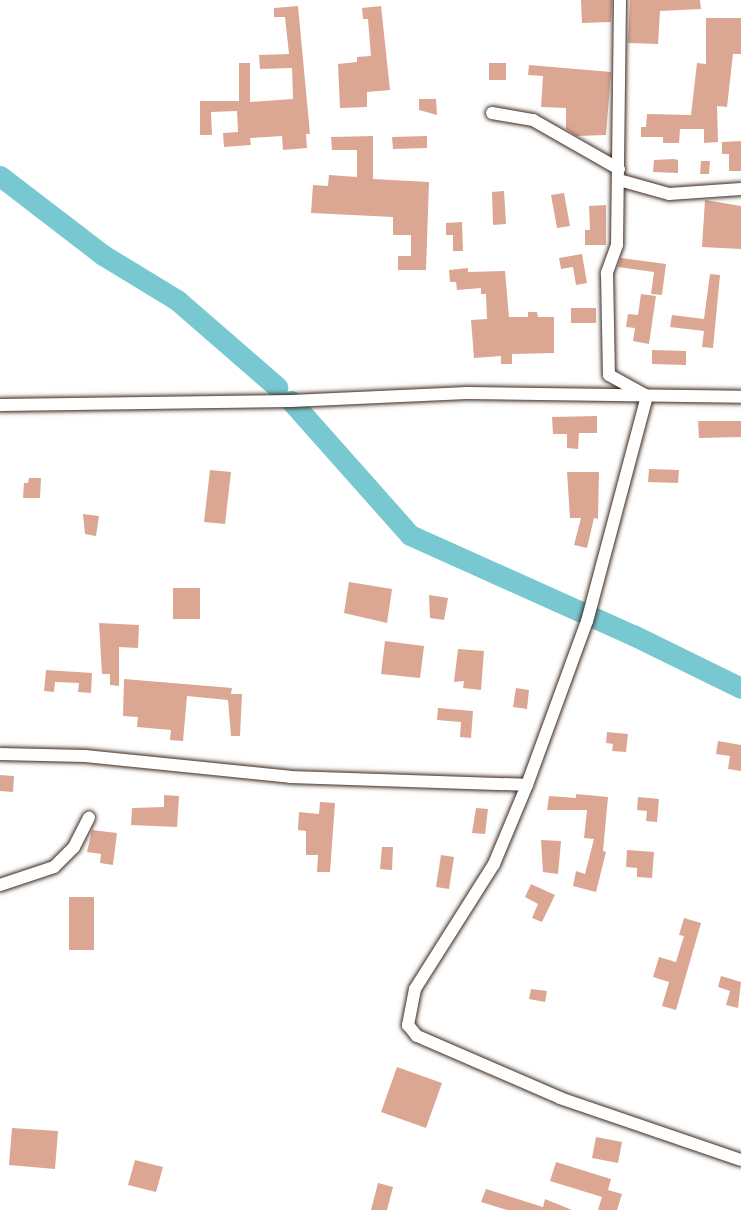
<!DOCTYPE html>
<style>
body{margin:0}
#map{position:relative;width:741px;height:1210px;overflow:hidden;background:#fff;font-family:Pangolin,sans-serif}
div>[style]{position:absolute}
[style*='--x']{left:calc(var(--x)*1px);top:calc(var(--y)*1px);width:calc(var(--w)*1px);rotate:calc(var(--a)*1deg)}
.river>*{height:21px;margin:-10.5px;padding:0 10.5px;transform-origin:10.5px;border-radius:10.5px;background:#78c8d2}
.building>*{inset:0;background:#dca792}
.roads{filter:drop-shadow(0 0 2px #3b2a1e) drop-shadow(0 0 2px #3b2a1e)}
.street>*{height:12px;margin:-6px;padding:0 6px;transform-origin:6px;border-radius:6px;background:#fff}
span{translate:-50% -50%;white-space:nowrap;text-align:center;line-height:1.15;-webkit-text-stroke:6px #fff;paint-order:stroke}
</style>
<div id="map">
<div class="river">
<div style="--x:0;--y:176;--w:130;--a:37.5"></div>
<div style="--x:103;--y:255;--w:87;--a:31.3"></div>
<div style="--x:177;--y:300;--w:133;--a:41"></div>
<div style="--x:291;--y:401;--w:179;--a:48.4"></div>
<div style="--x:410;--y:535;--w:244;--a:24.2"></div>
<div style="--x:633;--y:635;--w:120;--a:26.1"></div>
</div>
<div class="building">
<div style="clip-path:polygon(581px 0,612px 0,611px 22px,582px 23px)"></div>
<div style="clip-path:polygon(630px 0,700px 0,701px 9px,660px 11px,658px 44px,628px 43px)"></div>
<div style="clip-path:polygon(298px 6px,310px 134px,306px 134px,307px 148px,283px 150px,282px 136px,250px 138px,251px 145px,224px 147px,223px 133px,238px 132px,237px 111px,211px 112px,212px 135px,200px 135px,200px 101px,239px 101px,239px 63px,250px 63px,250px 102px,293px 99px,292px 68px,260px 69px,259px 55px,289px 54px,285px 17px,274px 17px,274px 8px)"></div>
<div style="clip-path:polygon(381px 6px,390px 90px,367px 92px,367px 107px,340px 108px,338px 64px,357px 62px,357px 57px,371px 56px,368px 19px,363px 19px,362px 8px)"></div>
<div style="clip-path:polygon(706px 18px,741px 18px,741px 54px,733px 54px,727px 107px,717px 106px,718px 142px,704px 143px,704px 129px,680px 129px,679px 143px,663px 143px,663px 137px,641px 137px,641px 127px,646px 127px,647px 114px,691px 115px,697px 63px,706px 64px)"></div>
<div style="clip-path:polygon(489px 63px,506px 63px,506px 80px,489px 80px)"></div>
<div style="clip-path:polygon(529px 65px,611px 72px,606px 135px,577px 136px,566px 129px,566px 108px,541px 107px,543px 76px,528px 75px)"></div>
<div style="clip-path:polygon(419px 99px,436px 99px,437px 115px,419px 110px)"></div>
<div style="clip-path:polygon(373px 136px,373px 179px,429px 182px,426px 270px,398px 270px,398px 256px,411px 256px,411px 235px,393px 235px,393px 217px,311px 213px,313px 185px,328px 186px,329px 175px,357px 177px,357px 150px,332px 150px,331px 137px)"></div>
<div style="clip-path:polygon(427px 136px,427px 148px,393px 149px,392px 137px)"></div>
<div style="clip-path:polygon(741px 141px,741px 171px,729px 171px,729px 154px,722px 154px,722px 142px)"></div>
<div style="clip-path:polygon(674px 159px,678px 160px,678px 173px,653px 172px,654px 160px)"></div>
<div style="clip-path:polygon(701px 161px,710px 161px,709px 174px,700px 174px)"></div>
<div style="clip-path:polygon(504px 191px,506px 224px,493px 225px,492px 192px)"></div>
<div style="clip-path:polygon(564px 193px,570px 226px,557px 228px,551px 195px)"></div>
<div style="clip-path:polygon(705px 200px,741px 206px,741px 249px,702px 247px)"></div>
<div style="clip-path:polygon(606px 205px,606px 245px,585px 245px,585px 230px,590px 230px,589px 206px)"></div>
<div style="clip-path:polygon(462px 222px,463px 251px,453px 251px,453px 235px,446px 235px,446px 223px)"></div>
<div style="clip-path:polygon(582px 254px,587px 283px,576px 285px,573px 267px,561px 269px,559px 258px)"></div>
<div style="clip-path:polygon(621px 258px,666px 264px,662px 295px,651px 294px,654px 272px,618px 267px)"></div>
<div style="clip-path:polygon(468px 268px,468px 272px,505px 271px,509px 317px,528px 317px,528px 312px,537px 312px,538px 317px,554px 317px,554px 353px,512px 354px,512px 364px,501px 364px,501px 356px,474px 358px,471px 320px,487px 319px,486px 294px,481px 294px,481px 288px,457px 290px,456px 282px,450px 282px,449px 270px)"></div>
<div style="clip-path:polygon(710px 274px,720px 275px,713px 348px,702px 347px,704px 331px,670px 327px,672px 315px,704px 319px)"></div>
<div style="clip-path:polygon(641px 294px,656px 296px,649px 344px,633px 341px,635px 328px,626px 327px,628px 314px,638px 315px)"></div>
<div style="clip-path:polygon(571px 308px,596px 308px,596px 323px,571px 323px)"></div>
<div style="clip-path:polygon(652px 350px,686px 351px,686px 365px,652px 364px)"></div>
<div style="clip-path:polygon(597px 416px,597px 433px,579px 433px,578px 449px,567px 448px,567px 434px,553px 434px,552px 417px)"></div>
<div style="clip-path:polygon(698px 421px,741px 421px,741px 437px,699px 438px)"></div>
<div style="clip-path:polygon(649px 469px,679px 470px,678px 483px,648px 482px)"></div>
<div style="clip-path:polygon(210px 470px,231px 472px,225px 524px,204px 522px)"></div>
<div style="clip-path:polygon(567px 472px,599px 472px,598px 519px,594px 518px,587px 548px,574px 545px,581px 518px,570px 518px)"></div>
<div style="clip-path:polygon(29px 478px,41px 478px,40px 498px,23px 498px,24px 483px,28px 483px)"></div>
<div style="clip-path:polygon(83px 514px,99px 516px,96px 536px,85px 534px)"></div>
<div style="clip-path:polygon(349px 582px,392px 589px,387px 623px,344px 613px)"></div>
<div style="clip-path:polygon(173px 588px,200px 588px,200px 619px,173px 619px)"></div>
<div style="clip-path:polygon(429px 595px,448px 598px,444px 620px,430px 618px)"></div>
<div style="clip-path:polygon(99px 623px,139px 625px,138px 648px,119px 647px,119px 686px,110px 685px,110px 674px,102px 674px)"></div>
<div style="clip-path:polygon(385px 641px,424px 646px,420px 678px,381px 674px)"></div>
<div style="clip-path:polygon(458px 649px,484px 651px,481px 690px,463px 688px,464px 681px,454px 682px)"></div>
<div style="clip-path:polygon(46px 670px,92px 673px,91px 693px,78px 692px,79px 683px,55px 682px,54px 692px,44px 691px)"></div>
<div style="clip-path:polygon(124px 679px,232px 688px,231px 694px,242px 694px,240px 736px,231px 736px,228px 700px,187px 696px,183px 741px,170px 740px,171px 730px,137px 727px,138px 717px,123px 716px)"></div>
<div style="clip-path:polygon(516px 688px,529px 690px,527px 709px,513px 707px)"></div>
<div style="clip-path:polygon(438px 708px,473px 711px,471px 738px,460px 737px,461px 722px,437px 720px)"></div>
<div style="clip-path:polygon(607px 732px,628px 734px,626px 752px,612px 751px,613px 744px,606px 743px)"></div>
<div style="clip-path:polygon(718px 741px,741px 745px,741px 771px,728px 769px,730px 756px,716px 754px)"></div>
<div style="clip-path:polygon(0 775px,14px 776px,13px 792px,0 791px)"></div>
<div style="clip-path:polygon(576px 794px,608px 797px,603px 851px,606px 852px,596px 892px,573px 886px,576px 871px,585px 874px,594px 839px,584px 838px,587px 810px,547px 810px,549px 796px,576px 798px)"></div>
<div style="clip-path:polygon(164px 795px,179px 796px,177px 827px,131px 825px,132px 808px,164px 807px)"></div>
<div style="clip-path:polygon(638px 797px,659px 799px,657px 822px,646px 821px,647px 811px,637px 810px)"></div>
<div style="clip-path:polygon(320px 802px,335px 803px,330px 872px,317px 872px,318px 855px,306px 855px,306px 831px,298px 830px,299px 812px,319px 814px)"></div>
<div style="clip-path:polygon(476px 808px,488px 809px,485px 834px,472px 833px)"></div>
<div style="clip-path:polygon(92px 830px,117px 833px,113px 865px,100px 863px,101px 854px,87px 852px)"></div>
<div style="clip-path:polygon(541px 840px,561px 841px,558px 874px,543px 872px)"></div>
<div style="clip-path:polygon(382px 847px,393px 847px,392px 870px,380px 869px)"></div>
<div style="clip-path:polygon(627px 850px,654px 852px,652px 878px,637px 877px,637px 868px,626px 867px)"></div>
<div style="clip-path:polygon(441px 855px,454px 857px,449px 889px,436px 887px)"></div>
<div style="clip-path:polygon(531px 884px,555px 895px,542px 922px,532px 918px,538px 904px,525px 897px)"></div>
<div style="clip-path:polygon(69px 897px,94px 897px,94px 950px,69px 950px)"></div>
<div style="clip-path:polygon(684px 918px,701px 923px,676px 1010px,662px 1006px,669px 982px,653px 977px,659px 957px,676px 962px,684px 936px,679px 935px)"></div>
<div style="clip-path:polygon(721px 976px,741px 982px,738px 1008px,726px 1005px,730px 991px,718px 987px)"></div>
<div style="clip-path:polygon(531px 989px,547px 991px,545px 1002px,529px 999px)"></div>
<div style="clip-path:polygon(397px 1067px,442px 1083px,426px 1128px,381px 1112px)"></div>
<div style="clip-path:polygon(12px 1128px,58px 1131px,55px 1169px,9px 1165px)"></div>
<div style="clip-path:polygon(596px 1137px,622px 1142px,618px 1163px,592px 1158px)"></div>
<div style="clip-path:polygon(135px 1160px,163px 1167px,156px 1192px,128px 1185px)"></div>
<div style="clip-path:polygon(556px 1162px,611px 1179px,608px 1190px,622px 1194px,617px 1210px,598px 1210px,602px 1197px,550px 1181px)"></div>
<div style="clip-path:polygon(378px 1183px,393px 1187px,387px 1210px,371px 1210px)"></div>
<div style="clip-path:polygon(486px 1189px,543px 1207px,545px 1199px,572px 1210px,507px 1210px,481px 1202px)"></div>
</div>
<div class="roads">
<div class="street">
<div style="--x:620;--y:0;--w:245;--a:90.7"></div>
<div style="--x:617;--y:245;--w:30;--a:110"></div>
<div style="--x:607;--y:273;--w:102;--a:88.9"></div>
<div style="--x:609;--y:375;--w:43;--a:28.9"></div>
<div style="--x:647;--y:396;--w:233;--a:104.9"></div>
<div style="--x:587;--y:621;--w:175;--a:110.1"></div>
<div style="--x:527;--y:785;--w:86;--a:112.7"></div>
<div style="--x:494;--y:864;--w:148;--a:122.3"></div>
<div style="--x:415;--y:989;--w:37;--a:101"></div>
<div style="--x:408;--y:1025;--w:14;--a:51"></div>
<div style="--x:417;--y:1036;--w:156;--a:23.4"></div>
<div style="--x:560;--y:1098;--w:191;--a:18.9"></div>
<div style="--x:492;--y:113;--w:42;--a:9.7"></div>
<div style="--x:533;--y:120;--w:99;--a:29.7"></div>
<div style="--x:619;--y:180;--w:52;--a:15.6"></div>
<div style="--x:669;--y:194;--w:72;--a:-4"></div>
<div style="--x:0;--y:405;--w:291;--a:-0.8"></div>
<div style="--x:291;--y:401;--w:176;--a:-2.6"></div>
<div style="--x:467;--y:393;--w:274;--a:0.8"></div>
<div style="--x:0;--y:754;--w:85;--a:1.3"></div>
<div style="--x:85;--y:756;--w:206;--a:5.8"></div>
<div style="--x:290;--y:777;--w:237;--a:1.9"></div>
<div style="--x:0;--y:885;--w:57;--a:-18.4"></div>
<div style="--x:54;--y:867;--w:28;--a:-45"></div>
<div style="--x:74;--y:847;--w:33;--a:-63"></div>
</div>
</div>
</div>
